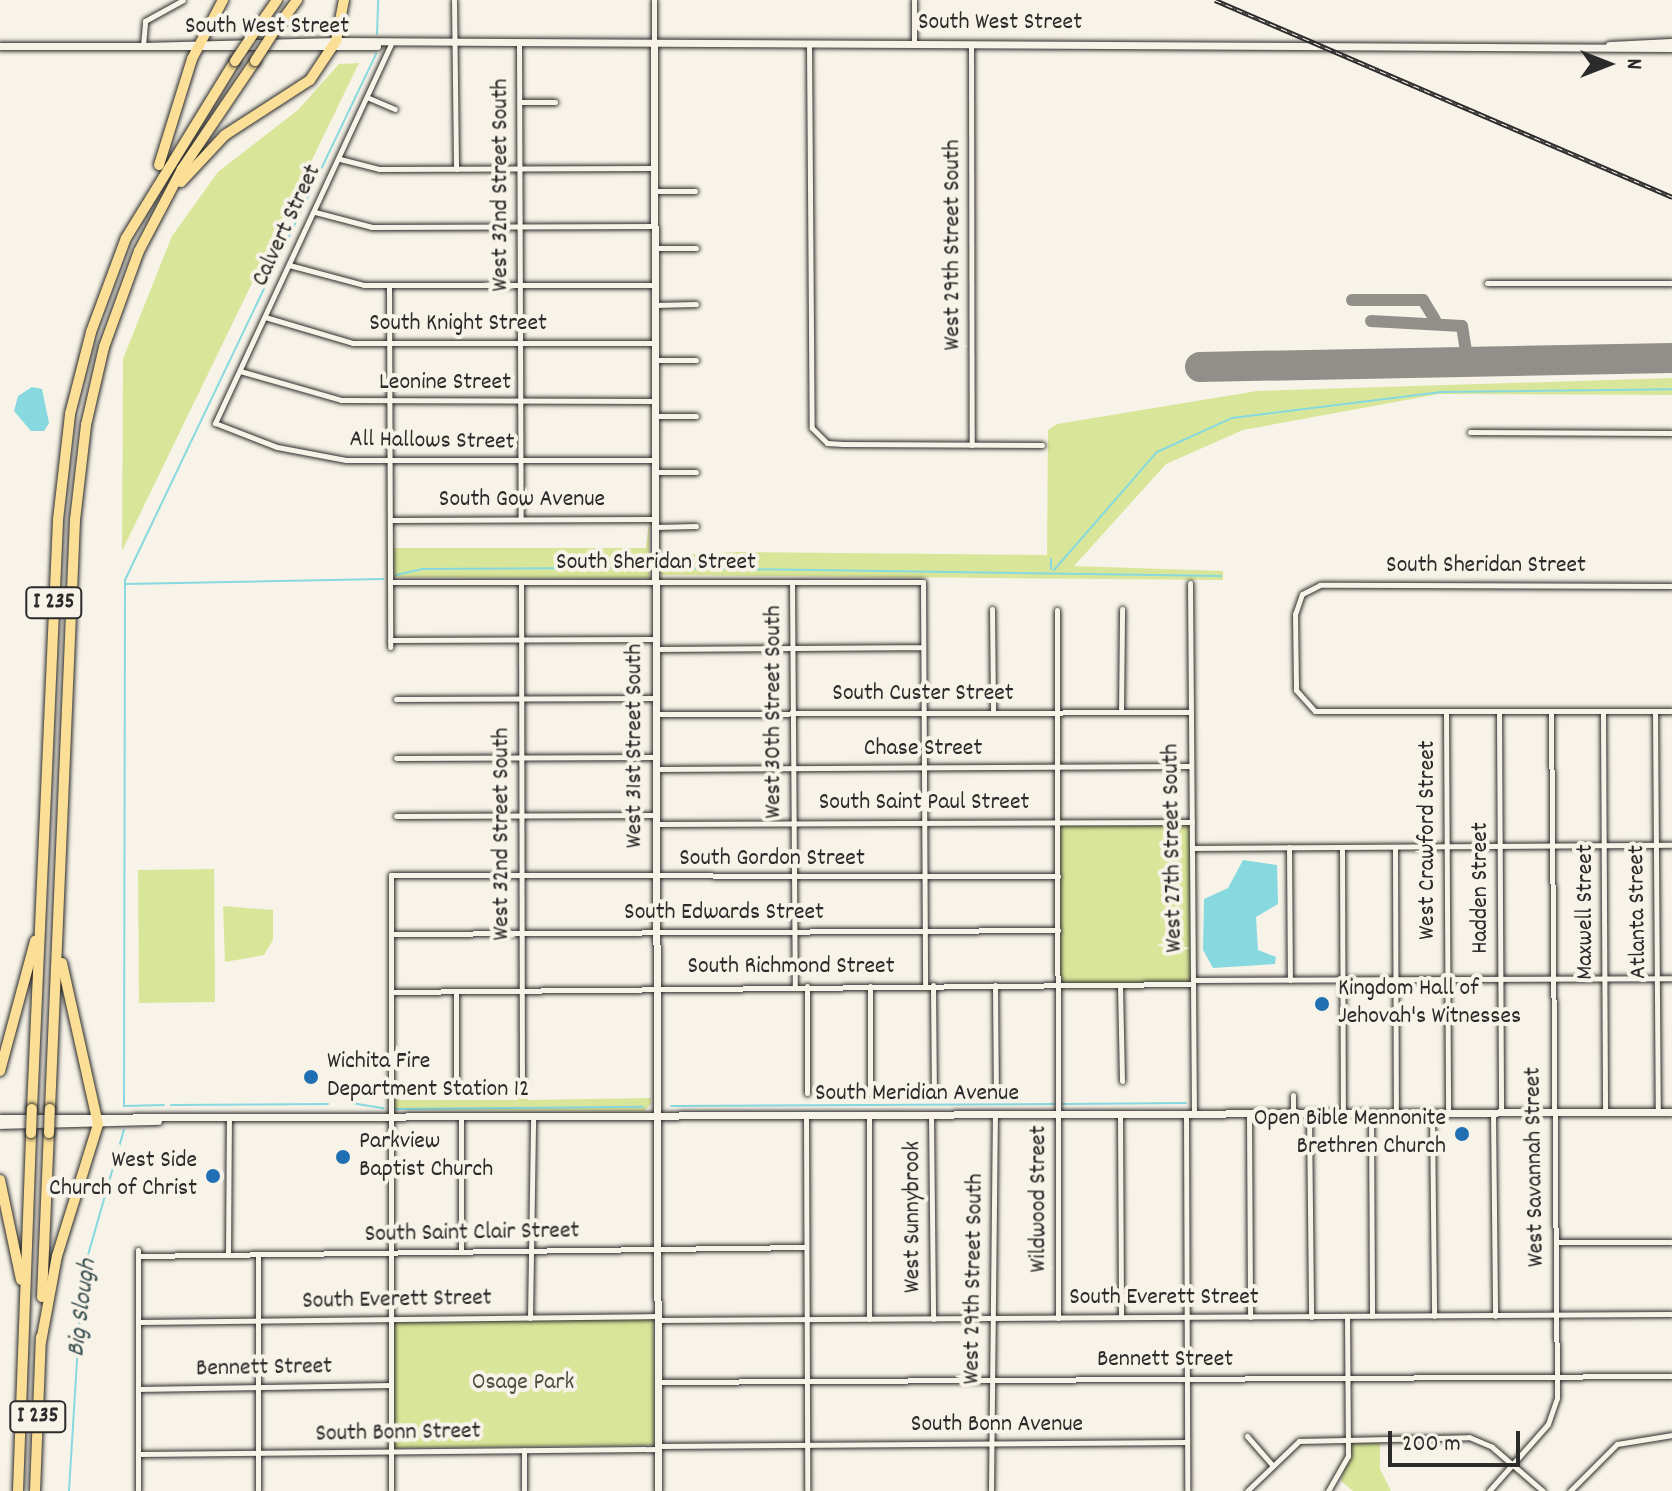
<!DOCTYPE html>
<style>
body{margin:0}
#map{position:relative;width:1672px;height:1491px;overflow:hidden;background:#f7f3e8;font-family:Dekko,sans-serif}
div>[style]{position:absolute}
[style*='--x']{left:calc(var(--x)*1px);top:calc(var(--y)*1px);width:calc(var(--w)*1px);rotate:calc(var(--a)*1deg)}
.green>*{inset:0;background:#d9e699}
.water>*{inset:0;background:#87d9df}
.stream>*{height:2px;margin:-1px;padding:0 1px;transform-origin:1px;border-radius:1px;background:#87d9df}
.taxiway>*{height:12px;margin:-6px;padding:0 6px;transform-origin:6px;border-radius:6px;background:#918f8a}
.runway>*{height:30px;margin:-15px;padding:0 15px;transform-origin:15px;border-radius:15px;background:#918f8a}
.roads{filter:drop-shadow(0 0 2px #2b2b2b) drop-shadow(0 0 2px #2b2b2b)}
.street>*{height:5px;margin:-2.5px;padding:0 2.5px;transform-origin:2.5px;border-radius:2.5px;background:#f7f3e8}
.secondary>*{height:7px;margin:-3.5px;padding:0 3.5px;transform-origin:3.5px;border-radius:3.5px;background:#f7f3e8}
.highway>*{height:10px;margin:-5px;padding:0 5px;transform-origin:5px;border-radius:5px;background:#fbdf96}
.rail>*{height:5px;margin-top:-2.5px;transform-origin:0;background:repeating-linear-gradient(90deg,#f7f3e8 0 6px,#2b2b2b 0 12px);box-sizing:border-box;border-block:2px solid #2b2b2b}
.bridges{filter:drop-shadow(0 0 2px #2b2b2b) drop-shadow(0 0 2px #2b2b2b)}
.highway-bridge>*{height:10px;margin:-5px;padding:0 5px;transform-origin:5px;border-radius:5px;background:#fbdf96}
.dots>*{width:22px;height:22px;translate:-50% -50%;box-sizing:border-box;border:4px solid #f7f3e8;border-radius:50%}
span{translate:-50% -50%;white-space:nowrap;text-align:center;line-height:1.15;-webkit-text-stroke:8px #f7f3e8;paint-order:stroke}
.shield-label span{padding:2px 6px;background:#f7f3e8;border:2px solid;border-radius:6px;-webkit-text-stroke-width:0}
.shield-label{font-size:22px;color:#2b2b2b;font-weight:700}
.street-label{font-size:24px;color:#2b2b2b}
.poi-label{font-size:24px;color:#2b2b2b}
.left{translate:0 -50%;text-align:left}
.right{translate:-100% -50%;text-align:right}
.park-label{font-size:24px;color:#4e5041}
.water-label{font-size:26px;color:#425658;font-style:italic}
.north{position:absolute;left:1568px;top:24px;width:80px;height:80px;-webkit-text-stroke:6px #f7f3e8;paint-order:stroke;rotate:90deg;font-size:22px;font-weight:700;line-height:32px;text-align:center;color:#2b2b2b}
.north::after{content:'';display:block;margin:auto;width:28px;height:36px;background:#2b2b2b;clip-path:polygon(50% 0,100% 100%,50% 72%,0 100%)}
.scale{position:absolute;left:1388px;top:1431px;width:132px;height:36px;box-sizing:border-box;border:4px solid #2b2b2b;border-top:0;padding-left:10px;font-size:24px;line-height:28px;white-space:nowrap;color:#2b2b2b;-webkit-text-stroke:6px #f7f3e8;paint-order:stroke}
</style>
<div id="map">
<div class="green">
<div style="clip-path:polygon(359px 63px,122px 551px,123px 359px,172px 236px,218px 172px,298px 110px,339px 64px)"></div>
<div style="clip-path:polygon(1672px 378px,1672px 395px,1439px 394px,1243px 430px,1166px 464px,1074px 566px,1223px 571px,1223px 580px,661px 575px,661px 556px,738px 552px,1047px 555px,1048px 430px,1057px 424px,1257px 391px)"></div>
<div style="clip-path:polygon(649px 522px,649px 578px,394px 577px,393px 548px,646px 548px)"></div>
<div style="clip-path:polygon(1058px 822px,1192px 822px,1193px 984px,1059px 985px)"></div>
<div style="clip-path:polygon(214px 869px,215px 1002px,139px 1003px,138px 870px)"></div>
<div style="clip-path:polygon(223px 906px,273px 910px,273px 940px,264px 955px,225px 962px)"></div>
<div style="clip-path:polygon(528px 1089px,528px 1100px,651px 1098px,651px 1104px,644px 1111px,393px 1110px,393px 1100px,518px 1100px,518px 1092px)"></div>
<div style="clip-path:polygon(653px 1319px,654px 1445px,394px 1448px,393px 1321px)"></div>
<div style="clip-path:polygon(1351px 1443px,1380px 1443px,1380px 1469px,1391px 1491px,1353px 1491px,1341px 1481px)"></div>
</div>
<div class="water">
<div style="clip-path:polygon(32px 387px,42px 389px,49px 423px,44px 431px,31px 431px,14px 411px,18px 396px)"></div>
<div style="clip-path:polygon(1243px 860px,1277px 865px,1278px 904px,1256px 917px,1258px 950px,1276px 957px,1275px 964px,1213px 968px,1203px 950px,1204px 899px,1228px 888px)"></div>
</div>
<div class="stream">
<div style="--x:377;--y:34;--w:34;--a:-88"></div>
<div style="--x:1051;--y:559;--w:10;--a:90"></div>
<div style="--x:668;--y:568;--w:553;--a:0.83"></div>
<div style="--x:1054;--y:570;--w:157;--a:-48.9"></div>
<div style="--x:1157;--y:452;--w:82;--a:-24.4"></div>
<div style="--x:1232;--y:418;--w:211;--a:-7.1"></div>
<div style="--x:1441;--y:392;--w:231;--a:-0.7"></div>
<div style="--x:396;--y:575;--w:26;--a:-13"></div>
<div style="--x:421;--y:569;--w:224;--a:-0.3"></div>
<div style="--x:125;--y:584;--w:258;--a:-1.1"></div>
<div style="--x:351;--y:1103;--w:33;--a:9"></div>
<div style="--x:1063;--y:1104;--w:123;--a:-0.5"></div>
<div style="--x:164;--y:1105;--w:40;--a:178.6"></div>
<div style="--x:124;--y:1106;--w:526;--a:-89.89"></div>
<div style="--x:125;--y:580;--w:583;--a:-64.49"></div>
<div style="--x:171;--y:1105;--w:157;--a:-0.4"></div>
<div style="--x:671;--y:1106;--w:383;--a:-0.3"></div>
<div style="--x:394;--y:1109;--w:249;--a:-0.5"></div>
<div style="--x:69;--y:1491;--w:215;--a:-86.5"></div>
<div style="--x:82;--y:1276;--w:152;--a:-74"></div>
</div>
<div class="taxiway">
<div style="--x:1352;--y:300;--w:71;--a:0"></div>
<div style="--x:1423;--y:300;--w:23;--a:59"></div>
<div style="--x:1371;--y:321;--w:91;--a:3.1"></div>
<div style="--x:1462;--y:326;--w:36;--a:81"></div>
</div>
<div class="runway">
<div style="--x:1200;--y:367;--w:472;--a:-1.1"></div>
</div>
<div class="roads">
<div class="street">
<div style="--x:454;--y:0;--w:169;--a:89.3"></div>
<div style="--x:654;--y:0;--w:43;--a:90"></div>
<div style="--x:914;--y:0;--w:44;--a:90"></div>
<div style="--x:519;--y:43;--w:476;--a:89.8"></div>
<div style="--x:391;--y:44;--w:418;--a:114.9"></div>
<div style="--x:215;--y:423;--w:66;--a:21.2"></div>
<div style="--x:277;--y:447;--w:70;--a:10.7"></div>
<div style="--x:346;--y:460;--w:309;--a:0"></div>
<div style="--x:809;--y:44;--w:384;--a:89.6"></div>
<div style="--x:812;--y:428;--w:21;--a:45"></div>
<div style="--x:827;--y:443;--w:16;--a:4"></div>
<div style="--x:843;--y:444;--w:199;--a:0.3"></div>
<div style="--x:971;--y:44;--w:401;--a:89.9"></div>
<div style="--x:143;--y:46;--w:25;--a:-85"></div>
<div style="--x:145;--y:21;--w:43;--a:-28.9"></div>
<div style="--x:369;--y:98;--w:28;--a:23"></div>
<div style="--x:520;--y:102;--w:35;--a:0"></div>
<div style="--x:340;--y:159;--w:40;--a:14.4"></div>
<div style="--x:379;--y:169;--w:276;--a:-0.2"></div>
<div style="--x:655;--y:191;--w:40;--a:0"></div>
<div style="--x:315;--y:212;--w:59;--a:14.7"></div>
<div style="--x:372;--y:227;--w:283;--a:-0.2"></div>
<div style="--x:655;--y:248;--w:41;--a:0"></div>
<div style="--x:289;--y:265;--w:78;--a:14.9"></div>
<div style="--x:364;--y:285;--w:291;--a:0"></div>
<div style="--x:1487;--y:283;--w:185;--a:0"></div>
<div style="--x:389;--y:286;--w:361;--a:89.8"></div>
<div style="--x:655;--y:305;--w:41;--a:-1.4"></div>
<div style="--x:265;--y:317;--w:92;--a:16.5"></div>
<div style="--x:353;--y:343;--w:302;--a:0"></div>
<div style="--x:655;--y:360;--w:41;--a:0"></div>
<div style="--x:240;--y:371;--w:105;--a:16"></div>
<div style="--x:341;--y:400;--w:314;--a:0.2"></div>
<div style="--x:655;--y:416;--w:41;--a:0"></div>
<div style="--x:1470;--y:432;--w:202;--a:0.3"></div>
<div style="--x:655;--y:472;--w:41;--a:0"></div>
<div style="--x:390;--y:520;--w:265;--a:-0.2"></div>
<div style="--x:655;--y:527;--w:41;--a:-1.4"></div>
<div style="--x:390;--y:582;--w:533;--a:0"></div>
<div style="--x:923;--y:582;--w:403;--a:89.7"></div>
<div style="--x:521;--y:582;--w:504;--a:89.89"></div>
<div style="--x:792;--y:583;--w:403;--a:89.6"></div>
<div style="--x:1190;--y:583;--w:530;--a:89.57"></div>
<div style="--x:1672;--y:586;--w:352;--a:-179.8"></div>
<div style="--x:1320;--y:585;--w:20;--a:153"></div>
<div style="--x:1302;--y:594;--w:21;--a:109"></div>
<div style="--x:1295;--y:614;--w:76;--a:89.2"></div>
<div style="--x:1296;--y:690;--w:28;--a:48"></div>
<div style="--x:1315;--y:711;--w:357;--a:0"></div>
<div style="--x:992;--y:609;--w:103;--a:89.4"></div>
<div style="--x:1057;--y:610;--w:708;--a:89.92"></div>
<div style="--x:390;--y:640;--w:265;--a:-0.2"></div>
<div style="--x:656;--y:649;--w:267;--a:-0.4"></div>
<div style="--x:396;--y:699;--w:260;--a:-0.2"></div>
<div style="--x:1655;--y:711;--w:401;--a:89.6"></div>
<div style="--x:1121;--y:712;--w:103;--a:-89.4"></div>
<div style="--x:1446;--y:712;--w:400;--a:89.7"></div>
<div style="--x:1499;--y:712;--w:400;--a:89.7"></div>
<div style="--x:1603;--y:712;--w:400;--a:89.7"></div>
<div style="--x:656;--y:714;--w:535;--a:-0.21"></div>
<div style="--x:396;--y:758;--w:260;--a:-0.2"></div>
<div style="--x:656;--y:769;--w:535;--a:-0.32"></div>
<div style="--x:396;--y:816;--w:260;--a:-0.2"></div>
<div style="--x:656;--y:824;--w:536;--a:-0.21"></div>
<div style="--x:1289;--y:847;--w:133;--a:89.6"></div>
<div style="--x:1342;--y:847;--w:266;--a:89.8"></div>
<div style="--x:1395;--y:847;--w:266;--a:89.8"></div>
<div style="--x:1192;--y:848;--w:480;--a:-0.4"></div>
<div style="--x:391;--y:934;--w:667;--a:-0.34"></div>
<div style="--x:1193;--y:980;--w:479;--a:-0.2"></div>
<div style="--x:933;--y:985;--w:107;--a:89.5"></div>
<div style="--x:995;--y:985;--w:107;--a:89.5"></div>
<div style="--x:1120;--y:985;--w:96;--a:88.8"></div>
<div style="--x:807;--y:986;--w:107;--a:90"></div>
<div style="--x:456;--y:991;--w:97;--a:90"></div>
<div style="--x:391;--y:992;--w:802;--a:-0.57"></div>
<div style="--x:870;--y:1093;--w:107;--a:-90"></div>
<div style="--x:1293;--y:1095;--w:18;--a:90"></div>
<div style="--x:1371;--y:1113;--w:203;--a:89.7"></div>
<div style="--x:1432;--y:1113;--w:203;--a:89.4"></div>
<div style="--x:1493;--y:1113;--w:203;--a:89.4"></div>
<div style="--x:1120;--y:1114;--w:203;--a:89.7"></div>
<div style="--x:1186;--y:1114;--w:377;--a:89.8"></div>
<div style="--x:1249;--y:1114;--w:203;--a:89.7"></div>
<div style="--x:1309;--y:1114;--w:203;--a:89.4"></div>
<div style="--x:869;--y:1115;--w:204;--a:90"></div>
<div style="--x:931;--y:1115;--w:204;--a:89.4"></div>
<div style="--x:806;--y:1116;--w:375;--a:89.8"></div>
<div style="--x:1556;--y:1242;--w:116;--a:0"></div>
<div style="--x:138;--y:1250;--w:241;--a:90"></div>
<div style="--x:461;--y:1252;--w:134;--a:-90"></div>
<div style="--x:258;--y:1254;--w:237;--a:90"></div>
<div style="--x:228;--y:1255;--w:135;--a:-89.6"></div>
<div style="--x:138;--y:1256;--w:668;--a:-0.77"></div>
<div style="--x:530;--y:1318;--w:200;--a:-89.1"></div>
<div style="--x:657;--y:1320;--w:1015;--a:-0.34"></div>
<div style="--x:138;--y:1322;--w:519;--a:-0.66"></div>
<div style="--x:657;--y:1382;--w:1015;--a:-0.34"></div>
<div style="--x:138;--y:1389;--w:253;--a:-0.9"></div>
<div style="--x:1247;--y:1436;--w:37;--a:49"></div>
<div style="--x:658;--y:1446;--w:529;--a:-0.43"></div>
<div style="--x:524;--y:1450;--w:41;--a:90"></div>
<div style="--x:138;--y:1454;--w:520;--a:-0.55"></div>
<div style="--x:391;--y:1491;--w:616;--a:-90"></div>
<div style="--x:391;--y:875;--w:667;--a:0.09"></div>
<div style="--x:991;--y:1491;--w:376;--a:-89.4"></div>
<div style="--x:1247;--y:1491;--w:72;--a:-43.9"></div>
<div style="--x:1299;--y:1441;--w:170;--a:-1.3"></div>
<div style="--x:1469;--y:1437;--w:25;--a:23"></div>
<div style="--x:1492;--y:1447;--w:67;--a:40.8"></div>
<div style="--x:1328;--y:1491;--w:40;--a:-60.3"></div>
<div style="--x:1348;--y:1456;--w:139;--a:-90.4"></div>
<div style="--x:1489;--y:1491;--w:89;--a:-48.6"></div>
<div style="--x:1548;--y:1424;--w:28;--a:-71"></div>
<div style="--x:1557;--y:1398;--w:686;--a:-90.5"></div>
<div style="--x:1570;--y:1491;--w:66;--a:-45"></div>
<div style="--x:1617;--y:1444;--w:56;--a:-9.3"></div>
</div>
<div class="secondary">
<div style="--x:654;--y:43;--w:1448;--a:89.84"></div>
<div style="--x:1609;--y:45;--w:63;--a:-2.7"></div>
<div style="--x:0;--y:46;--w:377;--a:0"></div>
<div style="--x:143;--y:46;--w:193;--a:-1.5"></div>
<div style="--x:336;--y:41;--w:1336;--a:0.3"></div>
<div style="--x:0;--y:1118;--w:1672;--a:-0.21"></div>
<div style="--x:0;--y:1125;--w:158;--a:-1.5"></div>
</div>
<div class="highway">
<div style="--x:276;--y:29;--w:36;--a:-54"></div>
<div style="--x:256;--y:30;--w:37;--a:-55"></div>
<div style="--x:159;--y:165;--w:111;--a:-72.7"></div>
<div style="--x:192;--y:59;--w:67;--a:-62.3"></div>
<div style="--x:181;--y:182;--w:64;--a:-46.9"></div>
<div style="--x:225;--y:135;--w:101;--a:-32.9"></div>
<div style="--x:310;--y:80;--w:47;--a:-56.3"></div>
<div style="--x:336;--y:41;--w:42;--a:-79"></div>
<div style="--x:0;--y:1071;--w:135;--a:-74.9"></div>
<div style="--x:32;--y:1109;--w:590;--a:-87.47"></div>
<div style="--x:58;--y:520;--w:107;--a:-83.5"></div>
<div style="--x:70;--y:414;--w:85;--a:-75.6"></div>
<div style="--x:91;--y:332;--w:100;--a:-69.6"></div>
<div style="--x:126;--y:238;--w:208;--a:-58.4"></div>
<div style="--x:50;--y:1109;--w:590;--a:-87.57"></div>
<div style="--x:75;--y:520;--w:96;--a:-83.4"></div>
<div style="--x:86;--y:425;--w:80;--a:-77"></div>
<div style="--x:104;--y:347;--w:102;--a:-70"></div>
<div style="--x:139;--y:251;--w:93;--a:-62.3"></div>
<div style="--x:182;--y:169;--w:130;--a:-55.9"></div>
<div style="--x:0;--y:1180;--w:102;--a:78.1"></div>
<div style="--x:42;--y:1297;--w:164;--a:-87.6"></div>
<div style="--x:41;--y:1342;--w:87;--a:-79.5"></div>
<div style="--x:57;--y:1256;--w:138;--a:-72.7"></div>
<div style="--x:98;--y:1124;--w:165;--a:-102.6"></div>
<div style="--x:18;--y:1491;--w:358;--a:-87.9"></div>
<div style="--x:35;--y:1491;--w:154;--a:-87.8"></div>
</div>
</div>
<div class="rail">
<div style="--x:1215;--y:0;--w:498;--a:23.3"></div>
</div>
<div class="bridges">
<div class="highway-bridge">
<div style="--x:235;--y:61;--w:37;--a:-56"></div>
<div style="--x:255;--y:61;--w:38;--a:-57"></div>
<div style="--x:31;--y:1133;--w:24;--a:-88"></div>
<div style="--x:49;--y:1133;--w:24;--a:-88"></div>
</div>
</div>
<div class="dots">
<div style="left:1322px;top:1004px;background:#1f6fb2"></div>
<div style="left:311px;top:1077px;background:#1f6fb2"></div>
<div style="left:1462px;top:1134px;background:#1f6fb2"></div>
<div style="left:343px;top:1157px;background:#1f6fb2"></div>
<div style="left:213px;top:1176px;background:#1f6fb2"></div>
</div>
<div class="shield-label">
<span style="left:54px;top:603px">I 235</span>
<span style="left:38px;top:1417px">I 235</span>
</div>
<div class="street-label">
<span style="left:1000px;top:24px">South West Street</span>
<span style="left:267px;top:28px">South West Street</span>
<span style="left:502px;top:185px;rotate:-90deg">West 32nd Street South</span>
<span style="left:288px;top:226px;rotate:-65deg">Calvert Street</span>
<span style="left:954px;top:245px;rotate:-90deg">West 29th Street South</span>
<span style="left:458px;top:325px">South Knight Street</span>
<span style="left:445px;top:384px">Leonine Street</span>
<span style="left:432px;top:442px;rotate:1deg">All Hallows Street</span>
<span style="left:522px;top:501px">South Gow Avenue</span>
<span style="left:656px;top:564px">South Sheridan Street</span>
<span style="left:1486px;top:567px">South Sheridan Street</span>
<span style="left:923px;top:695px">South Custer Street</span>
<span style="left:775px;top:712px;rotate:-90deg">West 30th Street South</span>
<span style="left:636px;top:746px;rotate:-90deg">West 31st Street South</span>
<span style="left:923px;top:750px">Chase Street</span>
<span style="left:924px;top:804px">South Saint Paul Street</span>
<span style="left:503px;top:834px;rotate:-90deg">West 32nd Street South</span>
<span style="left:1429px;top:840px;rotate:-90deg">West Crawford Street</span>
<span style="left:1174px;top:848px;rotate:-91deg">West 27th Street South</span>
<span style="left:772px;top:860px">South Gordon Street</span>
<span style="left:1482px;top:888px;rotate:-90deg">Hadden Street</span>
<span style="left:1587px;top:912px;rotate:-90deg">Maxwell Street</span>
<span style="left:1639px;top:912px;rotate:-91deg">Atlanta Street</span>
<span style="left:724px;top:914px">South Edwards Street</span>
<span style="left:791px;top:968px">South Richmond Street</span>
<span style="left:917px;top:1095px">South Meridian Avenue</span>
<span style="left:1536px;top:1167px;rotate:-91deg">West Savannah Street</span>
<span style="left:1040px;top:1199px;rotate:-90deg">Wildwood Street</span>
<span style="left:914px;top:1217px;rotate:-90deg">West Sunnybrook</span>
<span style="left:472px;top:1234px;rotate:-1deg">South Saint Clair Street</span>
<span style="left:975px;top:1279px;rotate:-89deg">West 29th Street South</span>
<span style="left:1164px;top:1299px">South Everett Street</span>
<span style="left:397px;top:1301px;rotate:-1deg">South Everett Street</span>
<span style="left:1165px;top:1361px">Bennett Street</span>
<span style="left:264px;top:1369px;rotate:-1deg">Bennett Street</span>
<span style="left:997px;top:1426px">South Bonn Avenue</span>
<span style="left:398px;top:1434px;rotate:-1deg">South Bonn Street</span>
</div>
<div class="poi-label">
<span class="left" style="left:1338px;top:1004px">Kingdom Hall of<br>Jehovah's Witnesses</span>
<span class="left" style="left:327px;top:1077px">Wichita Fire<br>Department Station 12</span>
<span class="right" style="left:1446px;top:1134px">Open Bible Mennonite<br>Brethren Church</span>
<span class="left" style="left:359px;top:1157px">Parkview<br>Baptist Church</span>
<span class="right" style="left:197px;top:1176px">West Side<br>Church of Christ</span>
</div>
<div class="park-label">
<span style="left:523px;top:1384px">Osage Park</span>
</div>
<div class="water-label">
<span style="left:83px;top:1308px;rotate:-83deg">Big Slough</span>
</div>
<div class="north">N</div>
<div class="scale">200 m</div>
</div>
